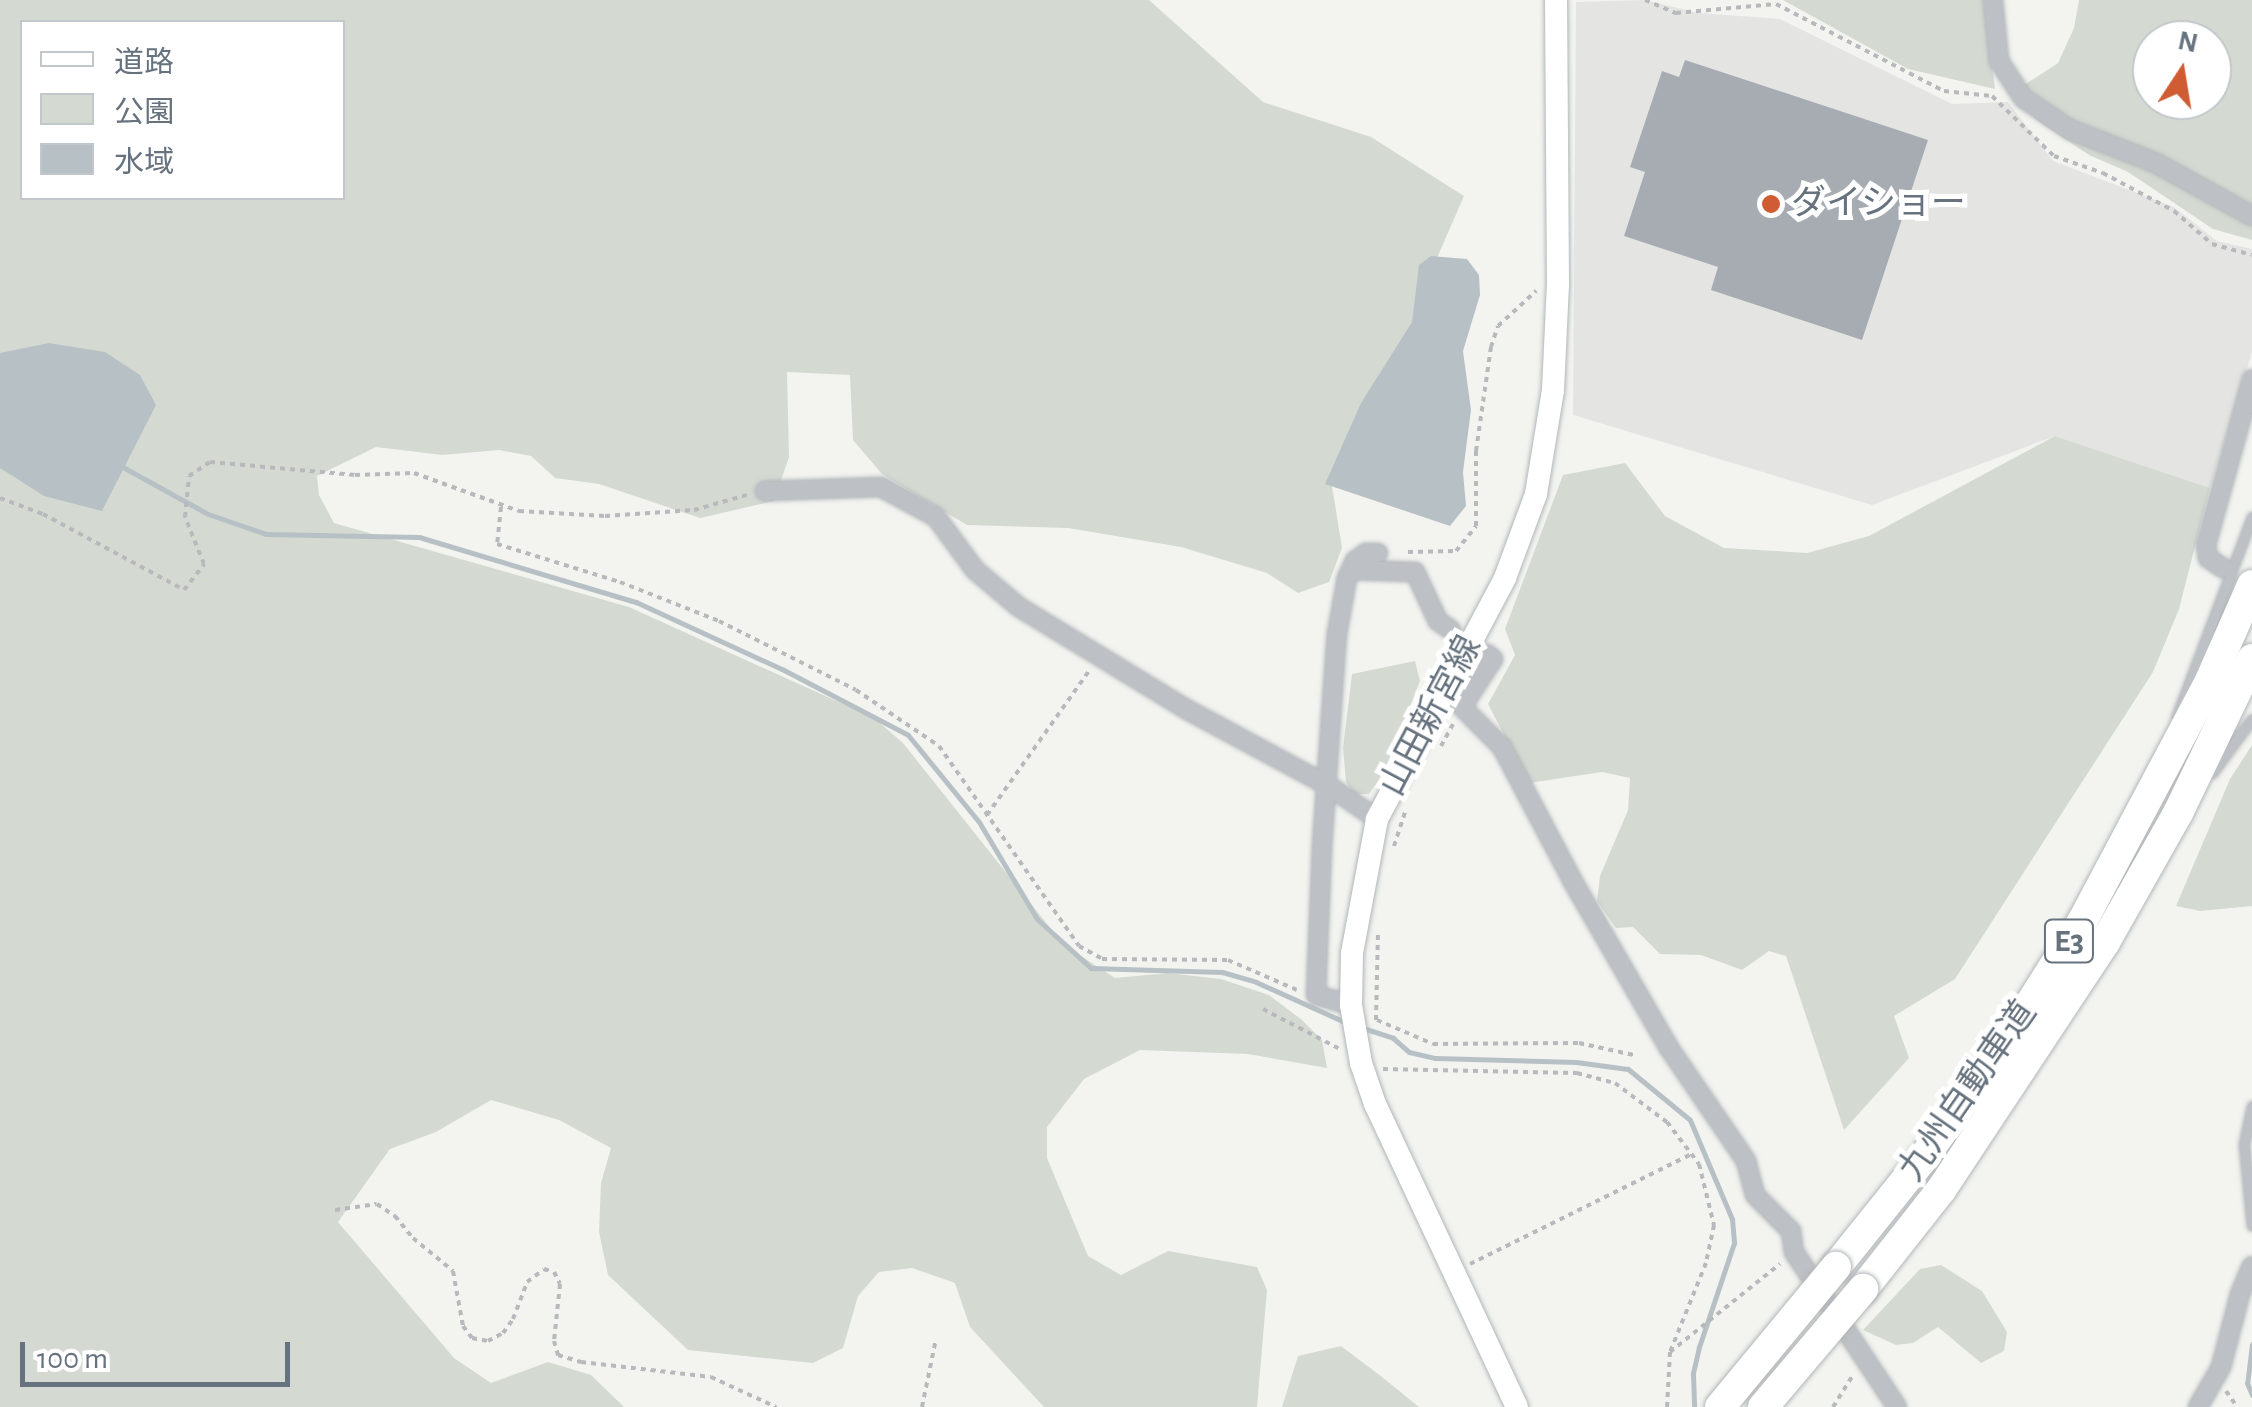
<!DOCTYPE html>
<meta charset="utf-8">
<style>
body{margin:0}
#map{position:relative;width:2252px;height:1407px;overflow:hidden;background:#f3f4f0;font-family:"Alegreya Sans","Noto Sans JP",sans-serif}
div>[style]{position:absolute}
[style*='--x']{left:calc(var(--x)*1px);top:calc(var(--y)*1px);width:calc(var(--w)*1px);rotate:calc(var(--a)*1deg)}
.built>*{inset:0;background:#e4e5e3}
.green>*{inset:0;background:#d4dad2}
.water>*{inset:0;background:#b7c1c5}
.stream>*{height:5px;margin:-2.5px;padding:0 2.5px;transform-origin:2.5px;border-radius:2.5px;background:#b7c1c5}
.building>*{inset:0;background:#a6acb2}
.path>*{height:4px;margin-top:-2px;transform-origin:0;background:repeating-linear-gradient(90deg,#b7b9bc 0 5px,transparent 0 10px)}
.roads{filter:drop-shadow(0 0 2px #b2b6ba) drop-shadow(0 0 2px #b2b6ba)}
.service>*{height:9px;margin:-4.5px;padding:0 4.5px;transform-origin:4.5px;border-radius:4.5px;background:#bdc0c4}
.minor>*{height:18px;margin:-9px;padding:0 9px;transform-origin:9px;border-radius:9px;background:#bdc0c4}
.secondary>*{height:22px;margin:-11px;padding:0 11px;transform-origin:11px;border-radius:11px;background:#fff}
.motorway>*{height:30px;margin:-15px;padding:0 15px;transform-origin:15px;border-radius:15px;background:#fff}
.bridges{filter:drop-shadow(0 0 2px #b2b5b8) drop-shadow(0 0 2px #b2b5b8)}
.motorway-bridge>*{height:30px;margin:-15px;padding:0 15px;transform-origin:15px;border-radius:15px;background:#fff}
.dots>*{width:28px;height:28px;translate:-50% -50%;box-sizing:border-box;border:5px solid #fff;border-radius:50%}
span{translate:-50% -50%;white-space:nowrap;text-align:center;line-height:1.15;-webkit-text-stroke:10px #fff;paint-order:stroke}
.shield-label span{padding:2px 8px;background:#fff;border:2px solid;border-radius:8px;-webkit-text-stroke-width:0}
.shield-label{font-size:32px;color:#66727e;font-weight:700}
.poi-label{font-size:35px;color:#66727e}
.left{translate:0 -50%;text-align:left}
.street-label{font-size:35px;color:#66727e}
.legend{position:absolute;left:20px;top:20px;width:325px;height:180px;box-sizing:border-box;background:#fff;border:2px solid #c2c7cb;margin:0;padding:12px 18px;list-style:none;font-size:30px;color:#66727e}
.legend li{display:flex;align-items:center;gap:20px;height:50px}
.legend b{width:50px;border:2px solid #c2c7cb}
.north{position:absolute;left:2132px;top:20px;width:100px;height:100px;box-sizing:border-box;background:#fff;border:2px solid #c2c7cb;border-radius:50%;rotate:12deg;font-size:28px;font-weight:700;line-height:40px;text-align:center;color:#66727e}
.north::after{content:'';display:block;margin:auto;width:35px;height:45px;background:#d05c33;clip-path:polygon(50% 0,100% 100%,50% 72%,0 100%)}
.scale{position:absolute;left:20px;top:1342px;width:270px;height:45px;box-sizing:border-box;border:5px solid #66727e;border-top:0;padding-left:12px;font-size:30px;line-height:35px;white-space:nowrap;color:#66727e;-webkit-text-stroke:8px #fff;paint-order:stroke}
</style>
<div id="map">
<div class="built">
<div style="clip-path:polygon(1645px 0,1699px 13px,1780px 19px,1952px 104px,2008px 102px,2053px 161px,2174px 207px,2217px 241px,2252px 249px,2252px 352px,2210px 488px,2055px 436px,1872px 505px,1573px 415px,1576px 2px)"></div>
</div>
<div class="green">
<div style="clip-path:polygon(evenodd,0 0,1149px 0,1263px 102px,1371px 137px,1464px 196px,1430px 274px,1411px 368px,1368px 408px,1330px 473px,1342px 548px,1329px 582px,1298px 593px,1267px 573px,1181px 547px,1068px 528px,967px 525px,882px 474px,853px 440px,850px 375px,787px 372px,789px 457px,774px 501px,700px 518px,599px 484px,555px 478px,531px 456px,499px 450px,442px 455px,376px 447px,317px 476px,319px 495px,334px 523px,629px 607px,874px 718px,903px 743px,1055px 934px,1081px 956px,1115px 978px,1168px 973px,1221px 979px,1269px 995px,1302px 1020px,1322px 1040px,1327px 1068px,1248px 1054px,1140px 1050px,1084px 1079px,1047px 1127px,1047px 1158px,1088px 1256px,1121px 1275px,1168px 1251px,1257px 1267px,1267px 1290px,1257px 1407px,1044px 1407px,970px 1327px,955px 1283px,912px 1268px,879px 1272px,858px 1296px,843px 1348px,813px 1363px,688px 1350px,608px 1275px,599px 1232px,601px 1183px,611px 1148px,559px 1120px,491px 1100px,436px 1132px,390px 1149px,338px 1222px,454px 1358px,491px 1383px,548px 1362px,591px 1375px,624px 1407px,0 1407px,0 0,22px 22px,342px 22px,342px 198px,22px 198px,22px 22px)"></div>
<div style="clip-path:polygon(1783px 0,1984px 0,1995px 89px,1908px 69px)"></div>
<div style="clip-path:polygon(evenodd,2079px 0,2252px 0,2252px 240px,2213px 229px,2128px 172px,2089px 155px,2035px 119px,2018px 89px,2058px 63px,2074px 28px,2079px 0,2152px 40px,2212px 40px,2212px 100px,2152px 100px,2152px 40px)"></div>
<div style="clip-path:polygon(2055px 436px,2210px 488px,2179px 609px,2153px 672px,1955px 979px,1894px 1016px,1909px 1058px,1844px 1130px,1786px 956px,1769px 951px,1742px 970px,1701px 955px,1660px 954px,1633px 927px,1616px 928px,1597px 901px,1600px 876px,1628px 810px,1630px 778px,1602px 772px,1529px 783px,1488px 704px,1515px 655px,1505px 629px,1563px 475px,1625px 463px,1665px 516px,1724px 548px,1807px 553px,1869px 536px)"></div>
<div style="clip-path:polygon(1415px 661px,1420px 681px,1383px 774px,1369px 794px,1354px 794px,1346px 782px,1343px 748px,1352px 674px)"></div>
<div style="clip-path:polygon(2252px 745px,2252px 906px,2200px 911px,2176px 906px,2230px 779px)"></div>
<div style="clip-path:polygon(1941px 1265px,1982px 1291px,2007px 1332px,2004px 1351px,1981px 1363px,1938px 1327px,1913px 1343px,1896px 1345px,1863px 1330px,1920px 1269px)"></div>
<div style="clip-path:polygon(1341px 1346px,1382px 1377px,1419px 1407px,1282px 1407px,1298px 1356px)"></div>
</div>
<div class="water">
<div style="clip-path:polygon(1431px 256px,1467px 259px,1479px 275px,1480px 295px,1463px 351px,1471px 410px,1463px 472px,1466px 506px,1450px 526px,1325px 484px,1361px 403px,1412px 322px,1419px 265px)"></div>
<div style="clip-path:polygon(49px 343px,105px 352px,140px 375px,156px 405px,102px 511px,44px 496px,0 468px,0 353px)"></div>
</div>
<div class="stream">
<div style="--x:121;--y:466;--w:99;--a:28.9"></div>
<div style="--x:208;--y:514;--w:61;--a:19"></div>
<div style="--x:266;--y:534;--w:153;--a:1.1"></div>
<div style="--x:419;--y:537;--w:227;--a:16.7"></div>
<div style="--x:636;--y:602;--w:161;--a:24.7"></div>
<div style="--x:782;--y:669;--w:142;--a:27.6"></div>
<div style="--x:908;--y:735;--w:112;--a:50.8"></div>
<div style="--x:979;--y:822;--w:113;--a:59.1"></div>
<div style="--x:1037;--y:919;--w:73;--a:42.2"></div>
<div style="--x:1091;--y:968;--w:131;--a:1.7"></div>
<div style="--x:1222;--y:972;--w:35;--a:16"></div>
<div style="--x:1256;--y:982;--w:100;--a:24.3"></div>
<div style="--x:1363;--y:1028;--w:32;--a:18"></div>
<div style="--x:1393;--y:1038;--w:21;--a:41"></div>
<div style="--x:1409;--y:1052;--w:27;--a:13"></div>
<div style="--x:1435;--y:1058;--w:141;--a:1.6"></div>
<div style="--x:1576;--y:1062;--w:52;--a:7.7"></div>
<div style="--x:1628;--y:1069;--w:80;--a:39.4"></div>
<div style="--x:1690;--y:1120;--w:108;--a:67"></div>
<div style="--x:1732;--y:1219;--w:24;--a:85"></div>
<div style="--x:1734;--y:1243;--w:110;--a:108.6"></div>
<div style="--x:1699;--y:1347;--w:28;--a:103"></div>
<div style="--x:1693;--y:1374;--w:33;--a:88"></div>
<div style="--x:2252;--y:1344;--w:39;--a:97"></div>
<div style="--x:2247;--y:1383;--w:13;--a:67"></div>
</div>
<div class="building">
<div style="clip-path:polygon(1685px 60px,1928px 140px,1862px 340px,1711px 290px,1718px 267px,1624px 236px,1645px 172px,1630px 167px,1662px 71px,1679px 77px)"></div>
</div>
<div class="path">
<div style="--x:1645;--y:0;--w:34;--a:23"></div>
<div style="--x:1676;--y:13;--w:100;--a:-5.1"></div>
<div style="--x:1776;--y:4;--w:189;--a:27.4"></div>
<div style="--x:1944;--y:91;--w:48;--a:5.9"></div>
<div style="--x:1992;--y:96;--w:86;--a:44.1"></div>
<div style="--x:2054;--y:156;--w:52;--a:19.1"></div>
<div style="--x:2103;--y:173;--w:81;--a:28.2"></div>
<div style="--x:2174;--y:211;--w:50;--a:41"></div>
<div style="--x:2212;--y:244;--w:41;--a:15.4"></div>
<div style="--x:0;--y:498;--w:46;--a:20.4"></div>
<div style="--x:43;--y:514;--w:160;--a:28.3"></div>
<div style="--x:184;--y:590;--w:33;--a:-52"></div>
<div style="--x:204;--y:564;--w:51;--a:-112"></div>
<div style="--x:185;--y:517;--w:41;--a:-84.4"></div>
<div style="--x:189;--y:476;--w:25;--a:-34"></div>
<div style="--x:210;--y:462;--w:146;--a:5.1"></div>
<div style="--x:355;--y:475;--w:59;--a:-1.9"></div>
<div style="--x:414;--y:473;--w:112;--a:19.9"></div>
<div style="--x:519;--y:511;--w:86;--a:3.3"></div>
<div style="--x:605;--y:516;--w:89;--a:-3.9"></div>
<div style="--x:694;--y:510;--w:58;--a:-15.9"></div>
<div style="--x:501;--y:507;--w:37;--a:96"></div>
<div style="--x:497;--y:544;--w:129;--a:17.2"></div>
<div style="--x:620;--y:582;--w:106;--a:21.5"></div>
<div style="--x:719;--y:621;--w:153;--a:26.7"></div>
<div style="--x:856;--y:690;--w:100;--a:34"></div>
<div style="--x:939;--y:746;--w:244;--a:55"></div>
<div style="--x:1079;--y:946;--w:26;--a:29"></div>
<div style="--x:1102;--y:959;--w:126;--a:0.5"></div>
<div style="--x:1228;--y:960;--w:75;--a:23.5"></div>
<div style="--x:1408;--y:552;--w:48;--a:-1.2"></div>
<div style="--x:1456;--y:551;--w:32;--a:-51"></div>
<div style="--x:1476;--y:526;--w:75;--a:-90"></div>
<div style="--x:1476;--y:451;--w:105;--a:-81.8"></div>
<div style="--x:1491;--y:347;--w:22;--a:-72"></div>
<div style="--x:1498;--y:326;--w:52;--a:-42.6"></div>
<div style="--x:1441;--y:746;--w:25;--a:-61"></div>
<div style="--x:987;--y:815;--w:180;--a:-54.7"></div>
<div style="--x:1394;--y:846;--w:36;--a:-72"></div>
<div style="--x:1263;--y:1009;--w:85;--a:27.5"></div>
<div style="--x:1376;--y:1020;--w:87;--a:-88.7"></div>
<div style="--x:1377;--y:1020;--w:61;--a:23.2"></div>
<div style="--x:1433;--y:1044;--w:146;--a:-0.4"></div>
<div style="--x:1579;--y:1043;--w:56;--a:12.3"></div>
<div style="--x:1383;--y:1069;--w:194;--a:1.2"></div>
<div style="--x:1577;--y:1073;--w:39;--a:15"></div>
<div style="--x:1615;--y:1083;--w:65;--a:36.9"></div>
<div style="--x:1667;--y:1122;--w:53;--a:52.7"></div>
<div style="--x:1699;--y:1164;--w:63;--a:76.2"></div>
<div style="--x:1714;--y:1225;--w:39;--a:102"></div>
<div style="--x:1706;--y:1263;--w:96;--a:112"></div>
<div style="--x:1670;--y:1352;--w:55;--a:93.1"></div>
<div style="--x:335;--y:1210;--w:42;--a:-8.1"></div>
<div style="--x:377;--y:1204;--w:22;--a:34"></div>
<div style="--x:395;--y:1216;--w:28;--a:51"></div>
<div style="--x:413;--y:1238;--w:52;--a:39.5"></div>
<div style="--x:453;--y:1271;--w:56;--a:79.7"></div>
<div style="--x:463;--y:1326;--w:15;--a:53"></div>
<div style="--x:472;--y:1338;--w:16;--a:11"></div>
<div style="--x:488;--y:1341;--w:17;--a:-28"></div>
<div style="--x:503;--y:1333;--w:17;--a:-54"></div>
<div style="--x:513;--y:1319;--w:40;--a:-69"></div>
<div style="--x:527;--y:1282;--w:21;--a:-37"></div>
<div style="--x:544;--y:1269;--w:10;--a:17"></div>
<div style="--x:554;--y:1272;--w:13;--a:63"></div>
<div style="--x:560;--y:1284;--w:57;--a:96"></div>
<div style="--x:554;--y:1341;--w:15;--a:74"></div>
<div style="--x:558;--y:1355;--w:24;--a:17"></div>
<div style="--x:581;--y:1362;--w:131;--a:6.6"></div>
<div style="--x:711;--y:1377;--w:72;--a:24.8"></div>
<div style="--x:1470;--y:1264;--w:246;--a:-26.4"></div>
<div style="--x:1670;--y:1352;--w:141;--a:-38.7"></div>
<div style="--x:2226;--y:1391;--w:19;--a:55"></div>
<div style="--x:922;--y:1407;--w:69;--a:-78.4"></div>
<div style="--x:1833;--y:1407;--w:39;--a:-58"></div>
</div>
<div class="roads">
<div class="service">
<div style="--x:2176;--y:718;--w:215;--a:-69.3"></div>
<div style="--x:2212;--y:773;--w:67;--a:-53.5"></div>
<div style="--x:2252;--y:1106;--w:40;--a:102"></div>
<div style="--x:2244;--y:1145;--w:81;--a:84.4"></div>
</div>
<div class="minor">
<div style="--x:1993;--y:0;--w:61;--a:84.4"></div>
<div style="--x:1999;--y:61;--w:44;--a:57"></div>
<div style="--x:2023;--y:98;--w:55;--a:34"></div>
<div style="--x:2069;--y:129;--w:93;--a:21.3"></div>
<div style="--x:2156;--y:163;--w:110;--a:28.9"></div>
<div style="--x:765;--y:491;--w:116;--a:-2"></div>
<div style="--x:881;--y:487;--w:63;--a:28.6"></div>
<div style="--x:936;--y:517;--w:66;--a:53.7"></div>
<div style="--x:975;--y:570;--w:57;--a:40.1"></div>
<div style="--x:1019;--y:607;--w:196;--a:31.4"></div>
<div style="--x:1186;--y:709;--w:162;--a:28.3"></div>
<div style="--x:1329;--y:786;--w:58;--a:34.5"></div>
<div style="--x:2223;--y:568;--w:18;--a:-146"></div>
<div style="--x:2208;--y:558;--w:13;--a:-99"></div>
<div style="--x:2206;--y:545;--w:172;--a:-74.5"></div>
<div style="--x:1351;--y:570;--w:64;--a:1.8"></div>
<div style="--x:1415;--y:572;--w:54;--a:64.9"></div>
<div style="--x:1438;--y:621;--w:16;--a:35"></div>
<div style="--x:1487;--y:654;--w:8;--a:40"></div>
<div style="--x:1493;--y:659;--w:57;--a:122.9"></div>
<div style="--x:1462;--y:707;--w:57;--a:45"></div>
<div style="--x:1502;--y:747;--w:150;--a:62.2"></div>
<div style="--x:1572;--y:880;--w:194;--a:60"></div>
<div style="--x:1669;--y:1048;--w:137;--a:55.7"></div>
<div style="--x:1746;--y:1161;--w:35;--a:75"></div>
<div style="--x:1755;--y:1195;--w:51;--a:45"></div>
<div style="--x:1791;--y:1231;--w:21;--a:82"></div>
<div style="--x:1794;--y:1252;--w:186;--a:56.4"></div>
<div style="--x:1351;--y:1005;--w:36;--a:-164"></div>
<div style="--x:1316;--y:995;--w:149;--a:-87.7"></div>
<div style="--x:1322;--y:846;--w:213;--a:-86"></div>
<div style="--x:1337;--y:634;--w:57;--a:-79.9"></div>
<div style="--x:1347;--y:578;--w:19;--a:-65"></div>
<div style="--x:1355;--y:561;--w:14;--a:-36"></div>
<div style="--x:1366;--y:553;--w:12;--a:0"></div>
<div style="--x:2198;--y:1407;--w:46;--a:-60.1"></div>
<div style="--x:2221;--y:1367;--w:75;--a:-75.4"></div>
<div style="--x:2240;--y:1294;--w:30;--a:-67"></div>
</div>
<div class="secondary">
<div style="--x:1517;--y:1407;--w:335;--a:-115.1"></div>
<div style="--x:1375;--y:1104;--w:43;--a:-108.9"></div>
<div style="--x:1361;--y:1063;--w:59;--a:-99.8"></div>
<div style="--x:1351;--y:1005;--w:52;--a:-88.9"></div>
<div style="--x:1352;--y:953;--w:136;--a:-79.4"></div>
<div style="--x:1377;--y:819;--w:273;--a:-62"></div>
<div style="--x:1505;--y:578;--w:90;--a:-69.7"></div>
<div style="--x:1536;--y:494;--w:105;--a:-80.7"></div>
<div style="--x:1553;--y:390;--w:106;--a:-87.3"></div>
<div style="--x:1558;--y:284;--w:284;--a:-90.4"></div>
</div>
<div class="motorway">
<div style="--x:1836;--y:1267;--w:136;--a:-51.3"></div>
<div style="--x:1921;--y:1161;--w:133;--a:-54.2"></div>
<div style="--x:1999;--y:1053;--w:157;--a:-57.7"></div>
<div style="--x:2083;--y:920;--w:268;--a:-62"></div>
<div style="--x:2209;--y:683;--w:107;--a:-66.3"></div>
<div style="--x:1863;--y:1289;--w:126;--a:-51.8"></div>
<div style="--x:1941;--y:1190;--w:297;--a:-56.5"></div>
<div style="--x:2105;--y:942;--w:148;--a:-60.5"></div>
<div style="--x:2178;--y:813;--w:171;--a:-64.3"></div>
</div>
</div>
<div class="bridges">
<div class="motorway-bridge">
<div style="--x:1720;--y:1407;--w:182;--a:-50.4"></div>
<div style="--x:1763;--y:1407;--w:155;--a:-49.7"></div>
</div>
</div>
<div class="dots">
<div style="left:1771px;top:204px;background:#d05c33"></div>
</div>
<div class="shield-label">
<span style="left:2069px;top:941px">E3</span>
</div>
<div class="poi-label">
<span class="left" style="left:1791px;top:204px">ダイショー</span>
</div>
<div class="street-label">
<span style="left:1431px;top:716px;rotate:-62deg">山田新宮線</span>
<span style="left:1968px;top:1091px;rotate:-55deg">九州自動車道</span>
</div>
<ul class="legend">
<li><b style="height:12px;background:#fff"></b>道路</li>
<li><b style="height:28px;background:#d4dad2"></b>公園</li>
<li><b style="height:28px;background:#b7c1c5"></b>水域</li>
</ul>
<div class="north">N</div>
<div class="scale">100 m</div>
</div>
